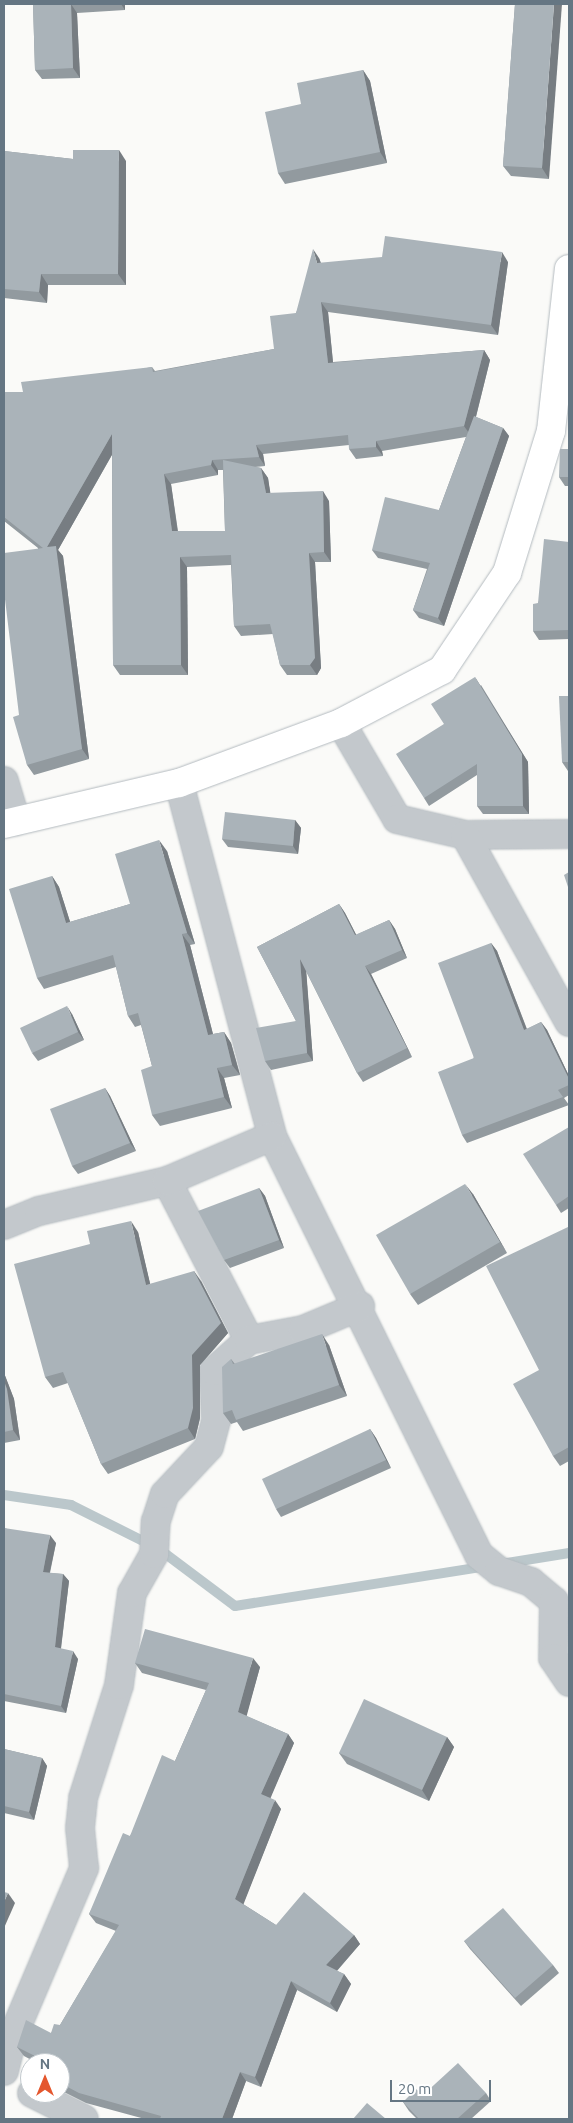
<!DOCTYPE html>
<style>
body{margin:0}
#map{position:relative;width:573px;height:2123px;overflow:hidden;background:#fafaf8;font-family:Ubuntu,sans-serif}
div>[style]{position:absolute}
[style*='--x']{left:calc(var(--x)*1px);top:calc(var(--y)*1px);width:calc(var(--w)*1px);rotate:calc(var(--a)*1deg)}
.stream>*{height:10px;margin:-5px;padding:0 5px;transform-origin:5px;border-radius:5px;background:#bbc7cb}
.roads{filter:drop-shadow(0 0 1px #b3babf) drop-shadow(0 0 1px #b3babf)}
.street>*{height:28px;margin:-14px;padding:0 14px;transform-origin:14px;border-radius:14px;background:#c3c8cc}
.secondary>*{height:28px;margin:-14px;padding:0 14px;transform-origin:14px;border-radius:14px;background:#fff}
.wall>*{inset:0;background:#929a9f}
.shaded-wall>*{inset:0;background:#777d82}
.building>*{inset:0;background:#aab3b9}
span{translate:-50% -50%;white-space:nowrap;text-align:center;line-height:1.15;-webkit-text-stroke:5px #fff;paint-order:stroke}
.frame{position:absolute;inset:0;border:5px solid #657683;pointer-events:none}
.north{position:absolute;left:20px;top:2053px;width:50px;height:50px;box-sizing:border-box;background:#fff;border:1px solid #c1c8cd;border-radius:50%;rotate:0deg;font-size:14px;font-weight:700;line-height:20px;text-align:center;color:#657683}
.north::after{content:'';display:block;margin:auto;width:18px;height:22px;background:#e4572e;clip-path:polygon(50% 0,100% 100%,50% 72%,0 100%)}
.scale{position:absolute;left:390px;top:2080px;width:101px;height:22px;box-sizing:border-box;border:2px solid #657683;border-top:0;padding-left:6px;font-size:15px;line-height:18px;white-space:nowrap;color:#657683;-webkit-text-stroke:4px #fff;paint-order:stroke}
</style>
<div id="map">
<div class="stream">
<div style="--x:4;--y:1495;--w:68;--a:8.5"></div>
<div style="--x:71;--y:1505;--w:98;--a:26.6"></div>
<div style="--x:159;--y:1549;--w:95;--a:36.9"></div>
<div style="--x:235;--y:1606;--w:255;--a:-9"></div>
<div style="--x:501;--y:1564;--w:69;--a:-9.2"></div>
</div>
<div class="roads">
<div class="street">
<div style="--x:341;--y:723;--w:111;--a:59.7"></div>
<div style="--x:397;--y:819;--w:70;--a:13.2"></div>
<div style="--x:465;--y:835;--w:104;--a:-0.6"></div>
<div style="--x:4;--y:781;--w:42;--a:73.3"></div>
<div style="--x:179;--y:783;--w:365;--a:75.2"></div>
<div style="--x:272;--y:1136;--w:467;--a:63.7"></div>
<div style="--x:479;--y:1555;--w:26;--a:39"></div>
<div style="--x:499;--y:1571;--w:34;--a:19"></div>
<div style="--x:531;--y:1582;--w:30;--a:40"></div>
<div style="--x:554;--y:1601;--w:57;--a:91"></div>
<div style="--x:553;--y:1658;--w:29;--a:56"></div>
<div style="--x:465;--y:835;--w:214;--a:60.9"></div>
<div style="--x:167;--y:1181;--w:179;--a:62.7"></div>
<div style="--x:4;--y:1225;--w:38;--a:-22"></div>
<div style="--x:39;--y:1211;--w:131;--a:-13.2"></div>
<div style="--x:167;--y:1181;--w:114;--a:-23.2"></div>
<div style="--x:4;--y:2071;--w:34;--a:-76"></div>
<div style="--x:12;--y:2038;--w:185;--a:-67"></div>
<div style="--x:84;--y:1868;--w:40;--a:-95.7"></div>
<div style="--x:80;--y:1828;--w:30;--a:-84"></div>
<div style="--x:83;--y:1798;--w:119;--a:-72.3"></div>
<div style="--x:119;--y:1685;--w:93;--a:-82"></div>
<div style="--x:132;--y:1593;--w:45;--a:-60.6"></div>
<div style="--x:154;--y:1554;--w:33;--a:-87"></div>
<div style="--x:156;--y:1521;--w:28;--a:-72"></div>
<div style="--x:165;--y:1494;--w:64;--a:-46.9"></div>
<div style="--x:209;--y:1447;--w:28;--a:-75"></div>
<div style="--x:216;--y:1420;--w:49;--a:-92.3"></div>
<div style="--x:214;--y:1371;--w:47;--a:-41.5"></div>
<div style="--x:249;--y:1340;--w:55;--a:-10.5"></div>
<div style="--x:303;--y:1330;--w:62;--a:-22.8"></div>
<div style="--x:32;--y:2093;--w:58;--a:26.6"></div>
</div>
<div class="secondary">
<div style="--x:4;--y:824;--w:180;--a:-13.2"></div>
<div style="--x:179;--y:783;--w:173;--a:-20.3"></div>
<div style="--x:341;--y:723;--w:114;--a:-27.7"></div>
<div style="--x:442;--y:670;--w:117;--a:-56.2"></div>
<div style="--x:507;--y:573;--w:149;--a:-72.8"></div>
<div style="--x:551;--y:431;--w:163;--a:-83.7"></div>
</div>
</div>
<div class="wall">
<div style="clip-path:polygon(33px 4px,125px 4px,125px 10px,77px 13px,80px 78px,42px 79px,35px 70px)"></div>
<div style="clip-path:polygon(515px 4px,549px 179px,511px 176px,503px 166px)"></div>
<div style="clip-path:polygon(363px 70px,370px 81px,387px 163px,285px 184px,278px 173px,301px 104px)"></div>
<div style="clip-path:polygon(4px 151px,73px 159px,126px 161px,126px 285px,48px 285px,47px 303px,4px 298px)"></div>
<div style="clip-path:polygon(evenodd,319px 258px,321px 263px,508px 262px,498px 335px,328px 312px,333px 362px,484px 350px,490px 360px,476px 417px,503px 428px,509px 436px,444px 626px,419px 618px,413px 610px,427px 569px,378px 558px,372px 550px,439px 510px,466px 437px,382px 451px,383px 456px,356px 459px,349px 449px,349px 445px,263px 454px,265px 466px,255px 467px,261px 468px,268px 478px,270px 493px,329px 501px,331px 562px,315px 562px,321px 668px,317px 675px,287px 675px,280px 665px,273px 634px,241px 636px,234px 626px,231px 565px,187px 567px,188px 675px,120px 675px,113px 665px,112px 455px,58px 550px,63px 556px,89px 759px,34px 775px,27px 765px,19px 715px,38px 548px,4px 521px,4px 392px,23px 392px,152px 367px,155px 371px,274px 349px,296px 313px,319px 258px,218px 470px,223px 470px,225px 531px,178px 531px,171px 484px,218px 475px,218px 470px)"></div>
<div style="clip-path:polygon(569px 449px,569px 486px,565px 486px,559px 477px)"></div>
<div style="clip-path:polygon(569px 542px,569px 639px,539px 640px,533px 631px,538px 603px)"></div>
<div style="clip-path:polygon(481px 685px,528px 762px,529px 814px,483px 814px,477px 806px,477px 775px,429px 806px,424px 798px,444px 724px)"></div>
<div style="clip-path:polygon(569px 696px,569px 771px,568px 771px,562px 762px)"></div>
<div style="clip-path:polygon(295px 820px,301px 828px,298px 854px,228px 847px,222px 839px)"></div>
<div style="clip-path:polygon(167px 851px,195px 944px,190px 945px,213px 1034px,224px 1032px,231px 1043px,240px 1075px,224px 1078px,232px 1108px,160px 1126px,152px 1115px,152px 1066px,141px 1025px,135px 1027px,128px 1016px,116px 967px,44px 989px,37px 978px,52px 876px,59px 887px,70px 922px,130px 904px)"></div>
<div style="clip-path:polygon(339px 904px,345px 913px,356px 935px,389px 920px,395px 929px,407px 958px,371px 974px,412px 1057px,363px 1082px,357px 1073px,306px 971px,313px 1061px,271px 1070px,265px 1061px,296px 1021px,257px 947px)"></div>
<div style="clip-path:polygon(491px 943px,497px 951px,527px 1029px,541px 1022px,547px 1030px,569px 1076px,569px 1095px,564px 1098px,569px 1105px,467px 1143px,462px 1135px)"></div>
<div style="clip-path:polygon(72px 1014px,84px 1040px,38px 1061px,32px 1053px)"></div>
<div style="clip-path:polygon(105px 1088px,110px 1096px,136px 1151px,78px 1174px,72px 1166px)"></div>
<div style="clip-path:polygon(569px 1127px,569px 1208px,561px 1213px,556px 1205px)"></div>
<div style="clip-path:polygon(259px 1188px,265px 1196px,284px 1248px,230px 1268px,224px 1260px)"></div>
<div style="clip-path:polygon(473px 1194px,507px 1253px,418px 1305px,410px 1294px)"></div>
<div style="clip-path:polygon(569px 1229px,569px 1461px,560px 1466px,553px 1456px,539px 1370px)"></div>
<div style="clip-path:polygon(138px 1232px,150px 1284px,201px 1281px,228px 1333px,200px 1365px,200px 1418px,195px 1439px,108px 1474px,101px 1464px,68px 1383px,53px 1388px,45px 1377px)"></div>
<div style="clip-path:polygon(329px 1345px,347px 1396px,243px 1431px,237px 1422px,231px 1424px,223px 1413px,231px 1359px,235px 1364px)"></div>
<div style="clip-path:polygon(4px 1373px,14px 1399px,20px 1440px,4px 1443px)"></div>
<div style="clip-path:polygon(370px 1429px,376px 1438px,391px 1468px,281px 1517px,276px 1509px)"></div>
<div style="clip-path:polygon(4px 1528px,56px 1543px,50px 1573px,63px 1574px,69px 1581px,61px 1649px,78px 1659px,66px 1713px,4px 1701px)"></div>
<div style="clip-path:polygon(135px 1663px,260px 1667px,246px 1716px,288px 1734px,294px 1743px,270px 1798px,281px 1809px,243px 1904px,276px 1925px,354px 1935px,360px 1944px,337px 1971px,344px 1974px,351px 1984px,337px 2012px,297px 1990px,261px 2087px,246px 2081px,232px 2119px,145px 2119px,86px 2103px,60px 2090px,60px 2063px,37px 2063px,24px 2056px,17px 2047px,51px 2033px,60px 2025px,116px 1931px,96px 1923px,89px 1914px,130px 1836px,175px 1761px,206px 1690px,142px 1673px)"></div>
<div style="clip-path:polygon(447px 1737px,454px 1747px,429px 1801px,347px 1764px,339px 1753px)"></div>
<div style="clip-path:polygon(4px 1749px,42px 1758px,47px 1766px,34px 1820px,4px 1813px)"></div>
<div style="clip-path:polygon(464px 1941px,553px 1965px,559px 1973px,521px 2006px,470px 1949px)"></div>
<div style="clip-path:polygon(486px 2093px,491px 2101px,471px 2119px,417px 2119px,409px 2111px,403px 2102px,423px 2095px)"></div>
</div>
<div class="shaded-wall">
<div style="clip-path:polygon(71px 4px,77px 13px,80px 78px,73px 68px)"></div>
<div style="clip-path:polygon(121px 4px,125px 4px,125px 10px)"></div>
<div style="clip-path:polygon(554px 4px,562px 4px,549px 179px,542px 168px)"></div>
<div style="clip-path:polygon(363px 70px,370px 81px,387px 163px,380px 152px)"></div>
<div style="clip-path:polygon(119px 150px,126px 161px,126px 285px,118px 274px)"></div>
<div style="clip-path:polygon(313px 249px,319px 258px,324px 273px,317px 263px)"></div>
<div style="clip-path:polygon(502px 252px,508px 262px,498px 335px,491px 325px)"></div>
<div style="clip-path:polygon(41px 274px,48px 285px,47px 303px,39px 292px)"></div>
<div style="clip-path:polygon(321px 302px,328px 312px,334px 373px,328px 363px)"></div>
<div style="clip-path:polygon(484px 350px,490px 360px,471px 436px,464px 426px)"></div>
<div style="clip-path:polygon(503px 428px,509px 436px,444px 626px,438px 618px)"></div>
<div style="clip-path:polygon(112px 434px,118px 444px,58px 550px,63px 556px,89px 759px,82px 749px,47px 547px)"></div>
<div style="clip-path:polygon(376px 441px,382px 451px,383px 456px,376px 447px)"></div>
<div style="clip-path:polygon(256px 445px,263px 454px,265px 466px,259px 457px)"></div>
<div style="clip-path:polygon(212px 460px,218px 470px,218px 475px,211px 465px)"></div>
<div style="clip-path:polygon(261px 468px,268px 478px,272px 503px,266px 493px)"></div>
<div style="clip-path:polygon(164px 474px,171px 484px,179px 541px,172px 531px)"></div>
<div style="clip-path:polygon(323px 491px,329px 501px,331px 562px,324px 552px)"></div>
<div style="clip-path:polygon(309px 553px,315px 562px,321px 668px,317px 675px,310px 665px)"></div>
<div style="clip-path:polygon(180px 557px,187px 567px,188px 675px,181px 665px)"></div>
<div style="clip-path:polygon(475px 677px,528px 762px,529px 814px,523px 806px)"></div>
<div style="clip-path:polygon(295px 820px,301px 828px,298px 854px,293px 846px)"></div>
<div style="clip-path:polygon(159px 840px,167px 851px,195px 944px,187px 933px)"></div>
<div style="clip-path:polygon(52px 876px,59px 887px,74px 934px,66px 923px)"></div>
<div style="clip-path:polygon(339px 904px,345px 913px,361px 944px,355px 935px)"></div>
<div style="clip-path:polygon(389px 920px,395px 929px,407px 958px,402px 950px)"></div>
<div style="clip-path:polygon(182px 934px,190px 945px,216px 1046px,208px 1035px)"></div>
<div style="clip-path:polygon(491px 943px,497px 951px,530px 1038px,524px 1030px)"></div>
<div style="clip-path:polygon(300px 959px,306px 968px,313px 1061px,307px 1053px)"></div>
<div style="clip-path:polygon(365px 966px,371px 974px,412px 1057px,407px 1048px)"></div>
<div style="clip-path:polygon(67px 1006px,72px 1014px,84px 1040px,78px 1032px)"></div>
<div style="clip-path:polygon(541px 1022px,547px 1030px,569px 1076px,569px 1079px)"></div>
<div style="clip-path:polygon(224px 1032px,231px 1043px,240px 1075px,232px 1065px)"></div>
<div style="clip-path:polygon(217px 1068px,224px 1078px,232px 1108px,224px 1097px)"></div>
<div style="clip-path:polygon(105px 1088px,110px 1096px,136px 1151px,130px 1143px)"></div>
<div style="clip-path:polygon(465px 1184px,473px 1194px,507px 1253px,500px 1242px)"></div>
<div style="clip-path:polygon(259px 1188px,265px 1196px,284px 1248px,279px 1240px)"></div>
<div style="clip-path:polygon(131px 1221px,138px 1232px,153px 1296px,146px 1285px)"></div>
<div style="clip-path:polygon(194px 1271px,201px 1281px,228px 1333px,200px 1365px,200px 1418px,195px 1439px,188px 1428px,192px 1355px)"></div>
<div style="clip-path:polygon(322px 1334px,329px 1345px,347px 1396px,339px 1385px)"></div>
<div style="clip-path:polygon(4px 1373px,14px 1399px,20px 1440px,13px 1430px,4px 1381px)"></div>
<div style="clip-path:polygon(370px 1429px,376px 1438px,391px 1468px,386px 1460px)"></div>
<div style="clip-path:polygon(50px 1535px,56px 1543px,48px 1580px,43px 1572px)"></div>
<div style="clip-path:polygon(63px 1574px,69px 1581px,60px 1655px,55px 1647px)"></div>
<div style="clip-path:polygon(73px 1651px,78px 1659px,66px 1713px,61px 1706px)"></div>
<div style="clip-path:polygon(253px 1658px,260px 1667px,245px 1722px,238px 1712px)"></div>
<div style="clip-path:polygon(288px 1734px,294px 1743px,268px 1804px,261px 1794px)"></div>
<div style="clip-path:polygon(447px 1737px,454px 1747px,429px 1801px,422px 1790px)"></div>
<div style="clip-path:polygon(42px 1758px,47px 1766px,34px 1820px,29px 1812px)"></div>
<div style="clip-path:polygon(275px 1800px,281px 1809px,242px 1908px,235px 1899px)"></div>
<div style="clip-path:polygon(8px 1893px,15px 1903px,4px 1928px,4px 1902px)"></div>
<div style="clip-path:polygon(354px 1935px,360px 1944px,333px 1975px,326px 1965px)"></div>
<div style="clip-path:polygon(344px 1974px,351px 1984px,337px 2012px,330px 2003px)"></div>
<div style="clip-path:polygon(291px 1981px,297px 1990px,261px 2087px,255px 2077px)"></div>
<div style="clip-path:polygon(240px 2072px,246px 2081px,232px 2119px,222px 2119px)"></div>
</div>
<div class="building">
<div style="clip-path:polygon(33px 4px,71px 4px,73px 68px,35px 70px)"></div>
<div style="clip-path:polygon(515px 4px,554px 4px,542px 168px,503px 166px)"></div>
<div style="clip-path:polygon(363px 70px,380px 152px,278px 173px,265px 112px,301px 104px,297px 83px)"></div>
<div style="clip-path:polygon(73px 150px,119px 150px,118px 274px,41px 274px,39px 292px,4px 289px,4px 151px,73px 159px)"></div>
<div style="clip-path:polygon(385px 236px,502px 252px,491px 325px,321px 302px,328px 363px,484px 350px,464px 426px,376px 441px,376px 447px,349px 449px,348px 435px,256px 445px,259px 457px,212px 460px,211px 465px,164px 474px,172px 531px,225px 531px,223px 460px,261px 468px,266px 493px,323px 491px,324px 552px,309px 553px,315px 658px,310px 665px,280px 665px,270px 624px,234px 626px,231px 555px,180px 557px,181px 665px,113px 665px,112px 434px,47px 547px,56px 546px,82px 749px,27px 765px,13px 717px,19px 715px,4px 591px,4px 553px,43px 548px,4px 517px,4px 392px,23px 392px,21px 382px,152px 367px,153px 372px,274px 349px,270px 316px,296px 313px,313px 249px,317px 263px,382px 257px)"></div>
<div style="clip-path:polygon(474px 416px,503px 428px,438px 618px,413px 610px,430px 563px,372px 550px,385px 497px,439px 510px)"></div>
<div style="clip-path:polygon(560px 449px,569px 449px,569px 477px,559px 477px)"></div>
<div style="clip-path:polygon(544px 539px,569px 542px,569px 630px,533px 631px,533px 604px,538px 603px)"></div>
<div style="clip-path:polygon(475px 677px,522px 754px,523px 806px,477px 806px,477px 764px,424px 798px,396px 754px,444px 724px,431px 704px)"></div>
<div style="clip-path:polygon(559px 696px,569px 696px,569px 762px,562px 762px)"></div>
<div style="clip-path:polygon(225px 812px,295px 820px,293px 846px,222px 839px)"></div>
<div style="clip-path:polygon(159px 840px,187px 933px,182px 934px,208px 1035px,224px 1032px,232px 1065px,217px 1068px,224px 1097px,152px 1115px,141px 1070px,152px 1066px,138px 1013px,128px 1016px,113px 955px,37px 978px,9px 889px,52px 876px,66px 923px,130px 904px,115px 854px)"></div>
<div style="clip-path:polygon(569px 872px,569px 890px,564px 875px)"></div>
<div style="clip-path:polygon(339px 904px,355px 935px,389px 920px,402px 950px,365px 966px,407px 1048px,357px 1073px,300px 959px,307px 1053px,265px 1061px,256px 1028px,296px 1021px,257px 947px)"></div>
<div style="clip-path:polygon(491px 943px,524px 1030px,541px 1022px,569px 1079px,569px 1085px,558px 1090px,563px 1097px,462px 1135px,438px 1072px,474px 1058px,438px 963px)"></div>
<div style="clip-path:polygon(67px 1006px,78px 1032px,32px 1053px,20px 1028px)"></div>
<div style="clip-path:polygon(105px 1088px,130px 1143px,72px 1166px,50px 1109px)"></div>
<div style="clip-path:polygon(569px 1127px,569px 1196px,556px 1205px,523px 1154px)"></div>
<div style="clip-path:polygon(465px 1184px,500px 1242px,410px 1294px,376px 1235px)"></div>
<div style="clip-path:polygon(259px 1188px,279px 1240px,224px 1260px,198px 1211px)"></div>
<div style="clip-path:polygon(131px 1221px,146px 1285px,194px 1271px,221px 1323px,192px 1355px,193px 1408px,188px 1428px,101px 1464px,63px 1372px,45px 1377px,14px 1264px,90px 1244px,87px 1231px)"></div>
<div style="clip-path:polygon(568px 1227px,569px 1229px,569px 1447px,553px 1456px,513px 1384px,539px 1370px,486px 1266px)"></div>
<div style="clip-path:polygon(322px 1334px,339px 1385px,236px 1420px,232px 1410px,223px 1413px,222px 1367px,231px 1359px,233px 1364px)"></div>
<div style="clip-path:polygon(4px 1381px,7px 1389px,13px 1430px,4px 1432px)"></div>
<div style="clip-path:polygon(370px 1429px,386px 1460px,276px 1509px,262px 1479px)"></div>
<div style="clip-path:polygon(4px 1528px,50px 1535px,43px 1572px,63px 1574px,55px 1647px,73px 1651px,61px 1706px,4px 1694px)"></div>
<div style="clip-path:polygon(145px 1629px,253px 1658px,238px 1712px,288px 1734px,261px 1794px,275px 1800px,235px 1899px,276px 1925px,304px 1892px,354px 1935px,326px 1965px,344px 1974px,330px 2003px,291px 1981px,255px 2077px,240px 2072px,222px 2119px,160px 2119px,161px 2116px,79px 2093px,60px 2083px,60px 2063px,43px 2063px,43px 2060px,17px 2047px,26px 2020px,51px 2033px,54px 2024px,60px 2025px,119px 1925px,89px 1914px,123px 1833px,130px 1836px,162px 1755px,175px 1761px,209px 1683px,135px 1663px)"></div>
<div style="clip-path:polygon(364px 1699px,447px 1737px,422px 1790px,339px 1753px)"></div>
<div style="clip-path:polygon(4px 1749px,42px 1758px,29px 1812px,4px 1806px)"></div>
<div style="clip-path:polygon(4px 1892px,8px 1893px,4px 1902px)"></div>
<div style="clip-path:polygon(503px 1908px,553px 1965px,515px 1998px,464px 1941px)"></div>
<div style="clip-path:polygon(458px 2063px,486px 2093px,457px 2119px,419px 2119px,403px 2102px,416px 2089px,423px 2095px)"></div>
<div style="clip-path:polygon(367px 2103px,386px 2119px,353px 2119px)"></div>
</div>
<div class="frame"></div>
<div class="north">N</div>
<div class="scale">20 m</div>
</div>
